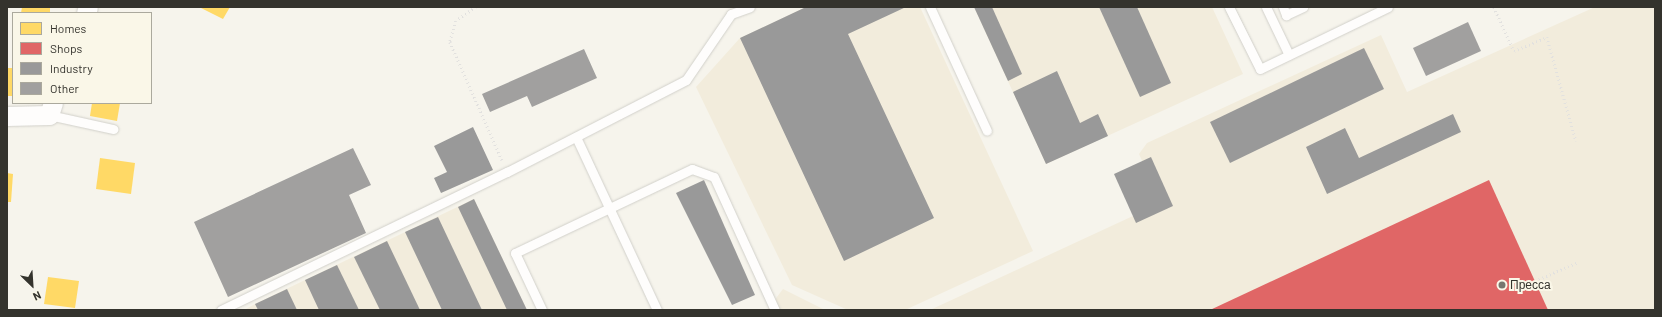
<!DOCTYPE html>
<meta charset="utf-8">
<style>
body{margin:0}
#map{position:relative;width:1662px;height:317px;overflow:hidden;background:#f6f4ec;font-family:Barlow,sans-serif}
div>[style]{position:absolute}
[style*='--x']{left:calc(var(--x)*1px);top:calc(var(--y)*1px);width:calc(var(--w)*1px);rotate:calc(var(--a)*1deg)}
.industrial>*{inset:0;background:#f2ecdc}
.homes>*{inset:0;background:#ffd966}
.shops>*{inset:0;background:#e06666}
.industry>*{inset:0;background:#999}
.building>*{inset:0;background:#a1a09f}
.path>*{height:2.5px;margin-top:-1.25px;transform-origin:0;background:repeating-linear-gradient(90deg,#e2e1df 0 1px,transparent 0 4px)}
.roads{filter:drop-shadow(0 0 1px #d1d0ca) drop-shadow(0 0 1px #d1d0ca)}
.service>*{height:9px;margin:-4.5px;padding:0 4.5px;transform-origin:4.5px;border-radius:4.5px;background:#fefdfc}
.minor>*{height:19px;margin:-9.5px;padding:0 9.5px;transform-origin:9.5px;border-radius:9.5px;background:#fefdfc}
.dots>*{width:11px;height:11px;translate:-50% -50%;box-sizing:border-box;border:2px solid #faf7e8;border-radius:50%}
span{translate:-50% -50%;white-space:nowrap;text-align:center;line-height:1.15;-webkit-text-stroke:4px #faf7e8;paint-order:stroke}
.poi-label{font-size:12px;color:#34332d}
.left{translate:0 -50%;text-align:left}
.frame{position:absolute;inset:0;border:8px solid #34332d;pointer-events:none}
.legend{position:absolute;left:12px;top:12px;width:140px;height:92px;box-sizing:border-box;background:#faf7e8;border:1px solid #aba99d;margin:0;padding:5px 7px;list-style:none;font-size:12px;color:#34332d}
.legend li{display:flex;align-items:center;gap:8px;height:20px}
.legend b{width:20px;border:1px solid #aba99d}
.north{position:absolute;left:12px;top:265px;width:40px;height:40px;-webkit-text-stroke:3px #faf7e8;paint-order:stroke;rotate:155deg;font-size:11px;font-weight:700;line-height:16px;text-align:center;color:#34332d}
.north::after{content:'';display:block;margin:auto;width:14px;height:18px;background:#34332d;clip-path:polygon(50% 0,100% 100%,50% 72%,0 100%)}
</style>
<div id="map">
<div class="industrial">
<div style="clip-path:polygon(806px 7px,920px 7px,1033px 251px,905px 310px,848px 310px,792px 285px,696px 87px,740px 38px)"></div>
<div style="clip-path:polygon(974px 7px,1212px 7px,1243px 74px,1046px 164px)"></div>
<div style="clip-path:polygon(1595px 7px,1655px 7px,1655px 310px,930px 310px,1161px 203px,1139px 154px,1147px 143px,1381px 35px,1407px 92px)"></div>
<div style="clip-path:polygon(474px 199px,527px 310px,244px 310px,255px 304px)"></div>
<div style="clip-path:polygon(783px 289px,825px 310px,767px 310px)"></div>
</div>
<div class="homes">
<div style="clip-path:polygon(22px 7px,50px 7px,50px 13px,21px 13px)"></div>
<div style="clip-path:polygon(199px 7px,230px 7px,223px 19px)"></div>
<div style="clip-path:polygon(7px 68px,13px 68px,13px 96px,7px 96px)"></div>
<div style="clip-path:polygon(92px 103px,120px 103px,117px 121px,90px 116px)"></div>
<div style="clip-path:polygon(100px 158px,135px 163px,131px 194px,96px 189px)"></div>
<div style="clip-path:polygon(7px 173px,13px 174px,11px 202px,7px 202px)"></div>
<div style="clip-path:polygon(48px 277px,79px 281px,75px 308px,44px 304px)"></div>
</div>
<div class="shops">
<div style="clip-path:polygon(1489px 180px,1548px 310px,1210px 310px)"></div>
</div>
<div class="industry">
<div style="clip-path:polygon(806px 7px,906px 7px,848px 34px,934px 218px,844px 261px,740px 38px)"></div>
<div style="clip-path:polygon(974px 7px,992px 7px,1022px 74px,1008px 81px)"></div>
<div style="clip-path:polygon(1099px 7px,1137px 7px,1171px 83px,1140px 97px)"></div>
<div style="clip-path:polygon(1364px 48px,1384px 89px,1230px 163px,1210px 122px)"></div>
<div style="clip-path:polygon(1057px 71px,1080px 123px,1098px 114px,1108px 136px,1046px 164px,1013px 92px)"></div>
<div style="clip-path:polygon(1453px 114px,1461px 132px,1327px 194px,1306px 147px,1345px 128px,1359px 158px)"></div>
<div style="clip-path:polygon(473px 127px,493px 170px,441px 193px,434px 178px,447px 172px,434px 146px)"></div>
<div style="clip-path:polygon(1151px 157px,1173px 206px,1136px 223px,1114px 174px)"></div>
<div style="clip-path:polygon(704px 180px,755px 295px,732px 305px,676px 193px)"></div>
<div style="clip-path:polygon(474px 199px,527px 310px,507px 310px,458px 207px)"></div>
<div style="clip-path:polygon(438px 217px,482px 310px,442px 310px,405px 232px)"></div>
<div style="clip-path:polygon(387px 241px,420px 310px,380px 310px,354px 257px)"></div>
<div style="clip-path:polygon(337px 265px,359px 310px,319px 310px,305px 280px)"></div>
<div style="clip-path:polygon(287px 289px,297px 310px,258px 310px,255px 304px)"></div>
</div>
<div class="building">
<div style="clip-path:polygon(1468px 22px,1481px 51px,1426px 76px,1413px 48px)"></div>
<div style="clip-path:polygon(584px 49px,597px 78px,532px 107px,527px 96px,490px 112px,482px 94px)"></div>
<div style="clip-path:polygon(353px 148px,371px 185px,349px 195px,366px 233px,228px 297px,194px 222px)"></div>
</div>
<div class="path">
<div style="--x:476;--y:7;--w:24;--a:145"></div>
<div style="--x:456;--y:21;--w:22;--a:106"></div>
<div style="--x:450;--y:42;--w:129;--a:66.2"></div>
<div style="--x:1494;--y:7;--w:48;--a:65.6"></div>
<div style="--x:1514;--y:51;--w:36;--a:-23"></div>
<div style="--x:1547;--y:37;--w:108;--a:74.4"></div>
<div style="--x:1535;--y:281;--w:47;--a:-23.8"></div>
</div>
<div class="roads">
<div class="service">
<div style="--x:930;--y:7;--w:136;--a:65.3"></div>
<div style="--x:1229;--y:7;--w:69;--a:63.4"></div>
<div style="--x:1260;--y:69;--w:142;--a:-25.8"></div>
<div style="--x:1266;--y:7;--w:53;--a:64.4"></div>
<div style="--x:1283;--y:7;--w:9;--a:69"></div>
<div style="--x:1286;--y:15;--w:19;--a:-25"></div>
<div style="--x:49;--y:115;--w:66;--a:12.3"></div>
<div style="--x:576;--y:137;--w:191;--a:64.9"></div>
<div style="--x:221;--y:310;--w:318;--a:-25.8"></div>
<div style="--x:507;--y:172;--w:201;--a:-27.2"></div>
<div style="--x:686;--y:80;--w:80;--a:-55.7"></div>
<div style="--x:731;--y:14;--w:20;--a:-20"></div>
<div style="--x:542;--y:310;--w:63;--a:-115.3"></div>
<div style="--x:515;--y:253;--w:196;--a:-25.4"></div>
<div style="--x:692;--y:169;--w:23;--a:20"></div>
<div style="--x:714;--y:177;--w:146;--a:65.4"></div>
</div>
<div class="minor">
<div style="--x:86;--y:13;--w:6;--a:-72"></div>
<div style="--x:7;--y:116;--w:42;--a:-1.4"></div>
<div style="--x:49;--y:115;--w:13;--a:-72"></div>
</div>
</div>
<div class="dots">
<div style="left:1502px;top:285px;background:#787770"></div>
</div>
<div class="poi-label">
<span class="left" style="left:1510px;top:285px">Пресса</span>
</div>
<div class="frame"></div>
<ul class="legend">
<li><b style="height:11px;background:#ffd966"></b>Homes</li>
<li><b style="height:11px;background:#e06666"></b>Shops</li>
<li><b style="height:11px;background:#999"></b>Industry</li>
<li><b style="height:11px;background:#a1a09f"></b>Other</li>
</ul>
<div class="north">N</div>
</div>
